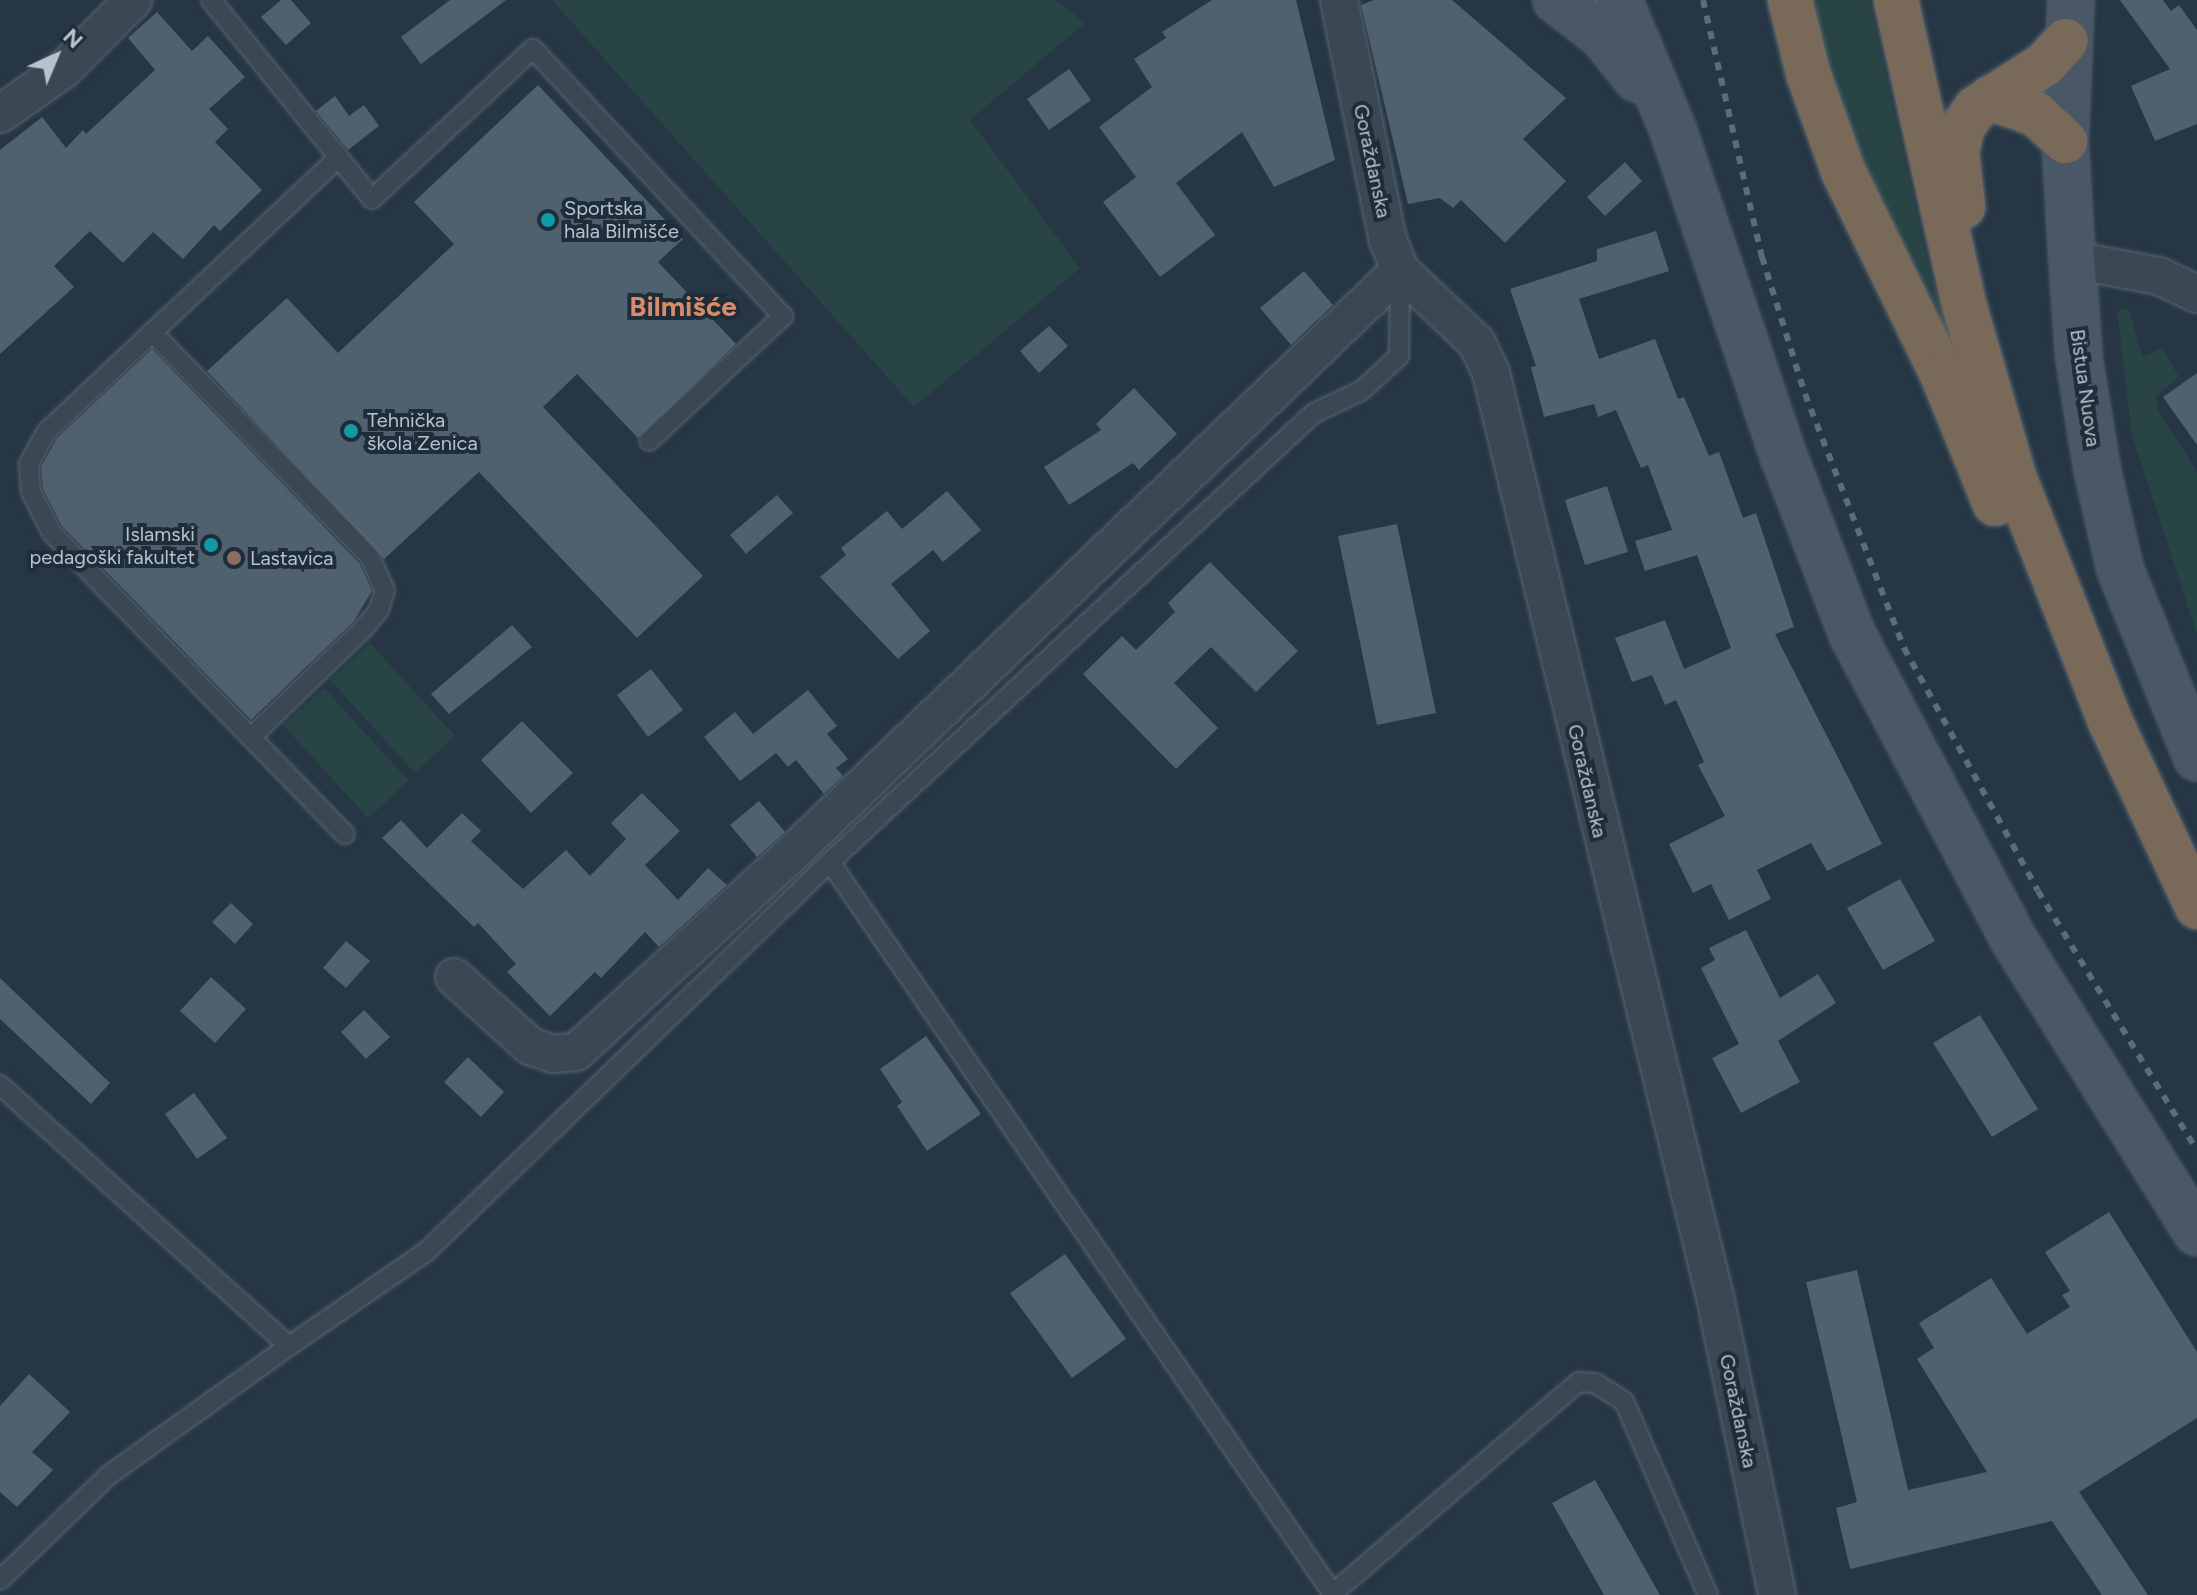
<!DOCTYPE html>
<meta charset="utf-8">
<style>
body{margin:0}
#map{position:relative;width:2197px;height:1595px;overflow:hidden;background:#263644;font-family:Figtree,sans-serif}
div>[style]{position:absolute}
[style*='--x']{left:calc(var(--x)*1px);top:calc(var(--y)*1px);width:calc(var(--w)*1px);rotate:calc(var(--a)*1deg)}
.green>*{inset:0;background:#284445}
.building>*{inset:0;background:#4f606f}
.roads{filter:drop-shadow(0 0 2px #596571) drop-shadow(0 0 2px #596571)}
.lane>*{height:18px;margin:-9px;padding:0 9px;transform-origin:9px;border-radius:9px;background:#3b4753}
.street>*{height:36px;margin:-18px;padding:0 18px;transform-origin:18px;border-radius:18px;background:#3b4753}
.secondary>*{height:44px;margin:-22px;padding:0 22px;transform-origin:22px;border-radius:22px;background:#495766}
.highway>*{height:44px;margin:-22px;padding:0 22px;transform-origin:22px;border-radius:22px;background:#796958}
.rail>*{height:6px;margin-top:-3px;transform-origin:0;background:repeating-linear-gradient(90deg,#5d6c7a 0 8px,transparent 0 16px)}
.dots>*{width:22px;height:22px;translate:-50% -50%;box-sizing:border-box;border:4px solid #1f2c39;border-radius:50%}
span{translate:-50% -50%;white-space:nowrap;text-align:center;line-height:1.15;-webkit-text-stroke:8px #1f2c39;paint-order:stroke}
.street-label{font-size:20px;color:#b8c2cd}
.poi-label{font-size:20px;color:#b8c2cd}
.left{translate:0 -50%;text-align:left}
.right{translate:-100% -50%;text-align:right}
.district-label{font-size:28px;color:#d98c67;font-weight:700}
.north{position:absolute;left:16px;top:16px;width:80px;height:80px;-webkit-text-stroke:6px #1f2c39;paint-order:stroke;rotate:44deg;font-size:22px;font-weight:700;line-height:32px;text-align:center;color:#b8c2cd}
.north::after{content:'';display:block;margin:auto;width:28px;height:36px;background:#b8c2cd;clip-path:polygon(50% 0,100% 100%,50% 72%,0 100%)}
</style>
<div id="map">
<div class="green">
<div style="clip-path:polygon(552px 0,1056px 0,1085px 23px,970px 120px,1080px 268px,914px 407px)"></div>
<div style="clip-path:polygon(1801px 0,1869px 0,1926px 257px,1962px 381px,1896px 251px)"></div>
<div style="clip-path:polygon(2128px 308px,2143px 357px,2162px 348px,2179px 377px,2156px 396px,2158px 411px,2197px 471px,2197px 634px,2132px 435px,2117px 311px)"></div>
<div style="clip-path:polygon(370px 643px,455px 736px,415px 773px,330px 680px)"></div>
<div style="clip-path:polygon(324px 688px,409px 781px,368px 818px,283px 725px)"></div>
</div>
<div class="building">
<div style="clip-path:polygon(281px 0,291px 0,311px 23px,286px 45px,261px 17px)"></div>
<div style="clip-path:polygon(450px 0,506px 0,421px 64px,401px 37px)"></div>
<div style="clip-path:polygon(1212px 0,1296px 0,1335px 160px,1274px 187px,1242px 132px,1176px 183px,1215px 235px,1160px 277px,1103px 202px,1136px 177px,1099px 127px,1152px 87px,1134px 59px,1166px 38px,1162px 32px)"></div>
<div style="clip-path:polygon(1374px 0,1452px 0,1566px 98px,1523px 139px,1566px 181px,1505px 243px,1461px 200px,1453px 208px,1440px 198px,1408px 204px,1361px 5px)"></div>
<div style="clip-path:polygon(2120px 0,2163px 0,2171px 11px,2179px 5px,2197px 30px,2197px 124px,2155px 141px,2131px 86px,2170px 69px)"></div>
<div style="clip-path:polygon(157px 12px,192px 51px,208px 36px,245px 77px,209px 109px,228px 129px,215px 142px,262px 190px,220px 231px,214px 225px,183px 259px,153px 232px,123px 263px,90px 231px,54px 266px,74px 287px,0 354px,0 150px,42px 117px,66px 148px,83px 130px,86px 134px,155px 70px,128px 38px)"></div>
<div style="clip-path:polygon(1069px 69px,1091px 100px,1049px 130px,1027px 99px)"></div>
<div style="clip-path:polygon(538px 85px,683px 239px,658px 262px,736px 344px,638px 438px,577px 374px,543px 407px,703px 576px,637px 638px,479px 472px,384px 559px,207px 371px,287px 298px,338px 353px,454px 244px,414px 202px)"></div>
<div style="clip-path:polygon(335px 96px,349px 116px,364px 105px,379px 126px,348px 150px,316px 111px)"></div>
<div style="clip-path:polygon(1625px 162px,1642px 181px,1605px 216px,1587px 197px)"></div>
<div style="clip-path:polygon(1656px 231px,1669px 271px,1579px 299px,1599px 359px,1655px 339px,1678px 399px,1684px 397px,1709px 456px,1719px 452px,1743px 518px,1756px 513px,1794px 627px,1775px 634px,1882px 844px,1827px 871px,1811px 843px,1757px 870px,1771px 899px,1729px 920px,1711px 884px,1693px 893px,1669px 844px,1725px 816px,1698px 765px,1704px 762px,1676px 700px,1665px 705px,1652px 675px,1632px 682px,1615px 638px,1665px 620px,1684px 669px,1731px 648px,1697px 555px,1645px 571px,1635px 541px,1672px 530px,1648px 465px,1641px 468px,1616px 410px,1598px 417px,1594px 404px,1544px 417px,1531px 367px,1536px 366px,1510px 289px,1597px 261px,1597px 249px)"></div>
<div style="clip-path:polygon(1304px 271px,1333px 305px,1291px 345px,1260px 308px)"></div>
<div style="clip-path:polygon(1049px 326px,1068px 346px,1039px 373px,1020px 351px)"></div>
<div style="clip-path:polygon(152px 349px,360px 564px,372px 591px,354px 621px,251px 720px,62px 526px,43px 489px,41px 467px,57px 438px)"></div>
<div style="clip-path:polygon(2197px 373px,2197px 445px,2163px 397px)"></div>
<div style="clip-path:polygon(1134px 388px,1177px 434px,1139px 470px,1133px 463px,1069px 505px,1044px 467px,1101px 430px,1096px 424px)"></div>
<div style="clip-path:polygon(1607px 486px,1628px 552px,1585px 565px,1565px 500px)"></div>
<div style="clip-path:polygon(947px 491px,981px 530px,943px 562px,933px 550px,891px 584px,930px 631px,898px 659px,820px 577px,846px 555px,841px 548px,887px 511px,902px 529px)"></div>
<div style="clip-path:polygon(777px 495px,793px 513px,746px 554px,730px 535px)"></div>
<div style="clip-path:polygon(1397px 524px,1436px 713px,1377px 725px,1338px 536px)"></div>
<div style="clip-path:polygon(1210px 562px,1298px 651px,1256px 692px,1211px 647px,1174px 683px,1218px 728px,1176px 769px,1083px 674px,1122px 636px,1136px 650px,1175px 612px,1168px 603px)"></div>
<div style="clip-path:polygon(512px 625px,532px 647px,449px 714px,431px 694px)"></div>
<div style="clip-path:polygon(651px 669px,683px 710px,648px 737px,617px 695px)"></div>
<div style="clip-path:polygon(808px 690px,837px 726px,827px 734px,848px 759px,836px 768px,843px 776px,824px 794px,796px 760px,788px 767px,776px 753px,740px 781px,704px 737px,735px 712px,753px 734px)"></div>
<div style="clip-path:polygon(522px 721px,573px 773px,531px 813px,481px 760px)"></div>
<div style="clip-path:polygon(642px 793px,680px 831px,645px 865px,678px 900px,708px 868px,727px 885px,659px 947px,645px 932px,601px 978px,595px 972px,550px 1016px,507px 972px,516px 964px,478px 923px,474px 927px,382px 838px,401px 820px,427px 848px,462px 813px,481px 831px,471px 841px,523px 889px,566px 850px,590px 876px,626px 839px,611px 823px)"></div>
<div style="clip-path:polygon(759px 801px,785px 832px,757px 857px,730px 825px)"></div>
<div style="clip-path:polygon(1900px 879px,1935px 941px,1883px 970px,1847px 908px)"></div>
<div style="clip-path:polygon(231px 903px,253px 924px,235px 944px,212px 922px)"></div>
<div style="clip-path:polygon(1746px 930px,1780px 998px,1818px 974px,1836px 1003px,1778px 1041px,1800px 1082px,1741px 1113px,1712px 1058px,1739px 1044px,1701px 968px,1715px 960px,1709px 948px)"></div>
<div style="clip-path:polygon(346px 941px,370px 961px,346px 988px,323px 968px)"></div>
<div style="clip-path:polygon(211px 977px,246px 1009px,215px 1043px,180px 1011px)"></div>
<div style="clip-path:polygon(0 978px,110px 1083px,91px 1104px,0 1019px)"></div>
<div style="clip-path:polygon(364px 1010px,390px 1037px,366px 1059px,341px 1032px)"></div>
<div style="clip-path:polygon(1980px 1015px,2038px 1109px,1992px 1137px,1933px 1043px)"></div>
<div style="clip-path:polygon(926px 1036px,981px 1114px,927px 1151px,897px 1106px,902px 1102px,880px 1069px)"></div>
<div style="clip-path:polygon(468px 1057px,504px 1092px,481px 1117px,444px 1082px)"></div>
<div style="clip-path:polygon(194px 1093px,227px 1138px,197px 1159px,165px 1114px)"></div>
<div style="clip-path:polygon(2109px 1212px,2197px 1352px,2197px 1418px,2079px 1492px,2148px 1595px,2102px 1595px,2052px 1521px,1850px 1569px,1836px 1508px,1857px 1502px,1806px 1282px,1857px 1270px,1908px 1490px,1987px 1472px,1917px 1359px,1934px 1348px,1919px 1323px,1991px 1278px,2027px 1334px,2070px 1307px,2062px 1295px,2070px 1291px,2045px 1252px)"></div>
<div style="clip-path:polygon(1065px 1254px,1126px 1339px,1072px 1378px,1010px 1293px)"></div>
<div style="clip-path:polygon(29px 1374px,70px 1412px,32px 1452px,53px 1470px,17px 1507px,0 1492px,0 1406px)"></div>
<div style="clip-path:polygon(1595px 1480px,1660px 1595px,1604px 1595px,1552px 1503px)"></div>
</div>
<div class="roads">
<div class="lane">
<div style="--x:211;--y:0;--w:256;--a:51"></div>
<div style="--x:372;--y:199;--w:220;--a:-43"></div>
<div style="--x:533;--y:49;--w:366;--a:46.9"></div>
<div style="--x:783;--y:316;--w:183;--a:137"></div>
<div style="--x:336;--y:160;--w:396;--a:136.8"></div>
<div style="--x:47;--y:431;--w:38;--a:119"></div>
<div style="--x:29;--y:464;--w:28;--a:86"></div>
<div style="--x:31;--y:492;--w:46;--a:62.9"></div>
<div style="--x:52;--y:533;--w:420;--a:45.8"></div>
<div style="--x:152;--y:332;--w:313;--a:45.9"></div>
<div style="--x:370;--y:557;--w:36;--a:66"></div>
<div style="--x:385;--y:590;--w:21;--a:107"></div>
<div style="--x:379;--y:610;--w:25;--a:130"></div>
<div style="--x:363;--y:629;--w:156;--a:136"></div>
<div style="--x:830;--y:862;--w:888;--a:55.5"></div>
<div style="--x:0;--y:1085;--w:389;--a:42.1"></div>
<div style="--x:289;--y:1346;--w:221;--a:144.4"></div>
<div style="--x:109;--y:1475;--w:151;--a:136.1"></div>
<div style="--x:289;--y:1346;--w:168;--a:-34.5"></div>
<div style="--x:427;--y:1251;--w:560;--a:-43.99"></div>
<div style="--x:830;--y:862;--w:660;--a:-42.85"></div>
<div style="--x:1314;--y:413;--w:52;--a:-25.1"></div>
<div style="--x:1361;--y:391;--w:52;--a:-42.6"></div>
<div style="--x:1399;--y:356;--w:85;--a:-89.3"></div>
<div style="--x:1331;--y:1595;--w:327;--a:-40.7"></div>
<div style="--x:1579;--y:1382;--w:16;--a:4"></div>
<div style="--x:1595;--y:1383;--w:34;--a:32"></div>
<div style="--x:1624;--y:1401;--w:211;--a:66.6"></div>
</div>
<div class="street">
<div style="--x:1339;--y:0;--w:245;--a:78.5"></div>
<div style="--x:1388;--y:240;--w:32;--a:68"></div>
<div style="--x:1400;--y:270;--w:106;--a:43.5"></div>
<div style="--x:1477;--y:343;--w:33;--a:65"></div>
<div style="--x:1491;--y:373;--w:951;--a:76.37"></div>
<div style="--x:1715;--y:1297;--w:304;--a:78.2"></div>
<div style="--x:0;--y:114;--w:78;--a:-35.1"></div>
<div style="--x:64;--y:69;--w:98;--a:-45"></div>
<div style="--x:2072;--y:260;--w:88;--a:10.4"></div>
<div style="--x:2159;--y:276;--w:42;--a:25.3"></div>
<div style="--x:454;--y:977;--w:103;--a:42.2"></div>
<div style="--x:530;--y:1046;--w:24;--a:19"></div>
<div style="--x:553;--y:1054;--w:23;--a:-5"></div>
<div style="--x:576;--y:1052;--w:306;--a:-42.6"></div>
<div style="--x:801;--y:845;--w:830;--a:-43.83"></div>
</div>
<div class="secondary">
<div style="--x:1556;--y:0;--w:58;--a:37.3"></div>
<div style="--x:1602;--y:35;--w:56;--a:51.5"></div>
<div style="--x:1619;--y:0;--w:141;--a:67.4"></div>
<div style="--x:1673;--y:130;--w:345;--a:71.3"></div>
<div style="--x:1784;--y:457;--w:190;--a:69"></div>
<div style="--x:1852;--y:634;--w:346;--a:62.1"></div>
<div style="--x:2014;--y:940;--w:345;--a:58"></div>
<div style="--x:2071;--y:0;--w:141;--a:92.4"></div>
<div style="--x:2065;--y:141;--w:119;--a:86.6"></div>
<div style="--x:2072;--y:260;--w:98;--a:85.9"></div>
<div style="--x:2079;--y:358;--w:112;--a:80.8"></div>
<div style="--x:2097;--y:469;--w:103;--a:77"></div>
<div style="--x:2120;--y:569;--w:204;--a:67.8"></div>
</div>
<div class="highway">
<div style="--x:1790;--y:0;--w:75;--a:76.1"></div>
<div style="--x:1808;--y:73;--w:104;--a:70.3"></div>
<div style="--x:1843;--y:171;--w:226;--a:64"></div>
<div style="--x:1942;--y:374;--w:140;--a:67.8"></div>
<div style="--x:1896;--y:0;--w:316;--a:77.4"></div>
<div style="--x:1965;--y:308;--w:176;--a:73.8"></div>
<div style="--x:2014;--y:477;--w:264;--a:68.5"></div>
<div style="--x:2111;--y:723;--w:203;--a:64.9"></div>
<div style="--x:1990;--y:98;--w:49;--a:19.2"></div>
<div style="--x:2036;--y:114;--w:40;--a:43"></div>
<div style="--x:1963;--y:207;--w:55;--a:-96.2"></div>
<div style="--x:1957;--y:152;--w:25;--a:-78"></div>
<div style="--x:1962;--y:128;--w:24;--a:-55"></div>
<div style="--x:1976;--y:108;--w:82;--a:-32.5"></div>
<div style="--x:2045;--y:64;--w:31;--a:-48"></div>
</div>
</div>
<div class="rail">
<div style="--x:1703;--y:0;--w:264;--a:77.1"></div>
<div style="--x:1762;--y:257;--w:144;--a:72.6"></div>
<div style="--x:1805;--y:394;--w:273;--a:68.7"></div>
<div style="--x:1904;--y:648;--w:277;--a:61.1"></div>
<div style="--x:2038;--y:891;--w:304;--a:58.5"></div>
</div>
<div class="dots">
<div style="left:548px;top:220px;background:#0f9aa8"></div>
<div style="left:351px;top:431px;background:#0f9aa8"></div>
<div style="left:211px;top:545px;background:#0f9aa8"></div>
<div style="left:234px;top:558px;background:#8d6e63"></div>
</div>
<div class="street-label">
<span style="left:1372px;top:161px;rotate:78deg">Goraždanska</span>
<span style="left:2085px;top:388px;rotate:82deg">Bistua Nuova</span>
<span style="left:1587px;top:781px;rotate:77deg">Goraždanska</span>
<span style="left:1738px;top:1411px;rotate:78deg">Goraždanska</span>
</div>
<div class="poi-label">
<span class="left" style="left:564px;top:220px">Sportska<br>hala Bilmišće</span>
<span class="left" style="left:367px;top:432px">Tehnička<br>škola Zenica</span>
<span class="right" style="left:195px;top:546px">Islamski<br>pedagoški fakultet</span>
<span class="left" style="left:250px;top:558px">Lastavica</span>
</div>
<div class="district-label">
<span style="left:683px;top:306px">Bilmišće</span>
</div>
<div class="north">N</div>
</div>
